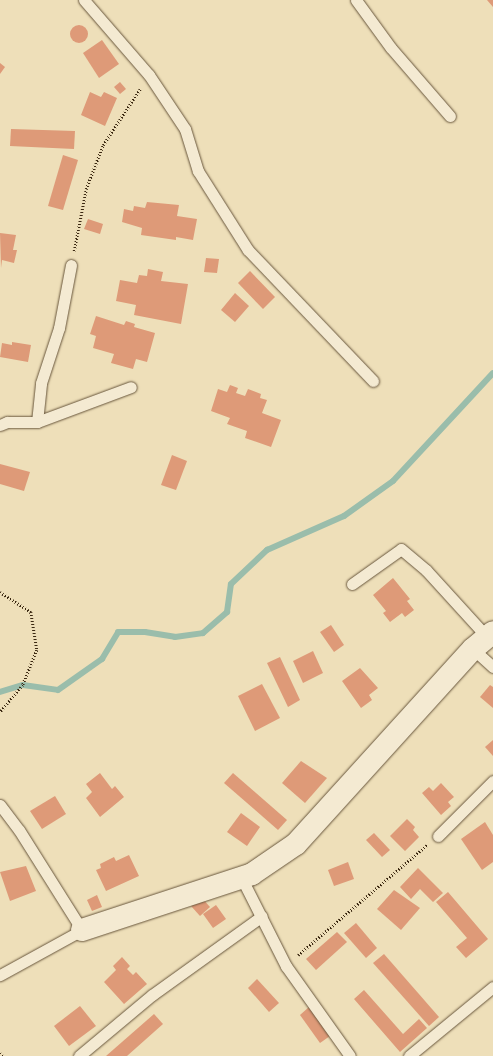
<!DOCTYPE html>
<style>
body{margin:0}
#map{position:relative;width:493px;height:1056px;overflow:hidden;background:#eedfb9;font-family:"Gentium Book Plus",serif}
div>[style]{position:absolute}
[style*='--x']{left:calc(var(--x)*1px);top:calc(var(--y)*1px);width:calc(var(--w)*1px);rotate:calc(var(--a)*1deg)}
.stream>*{height:6px;margin:-3px;padding:0 3px;transform-origin:3px;border-radius:3px;background:#9abdab}
.building>*{inset:0;background:#de9a78}
.round{border-radius:50%}
.path>*{height:2.5px;margin-top:-1.25px;transform-origin:0;background:repeating-linear-gradient(90deg,#3c2912 0 1px,transparent 0 3px)}
.roads{filter:drop-shadow(0 0 1px #68563c) drop-shadow(0 0 1px #68563c)}
.lane>*{height:11px;margin:-5.5px;padding:0 5.5px;transform-origin:5.5px;border-radius:5.5px;background:#f4ead2}
.street>*{height:22px;margin:-11px;padding:0 11px;transform-origin:11px;border-radius:11px;background:#f4ead2}
span{translate:-50% -50%;white-space:nowrap;text-align:center;line-height:1.15;-webkit-text-stroke:3.5px #f4ead2;paint-order:stroke}
</style>
<div id="map">
<div class="stream">
<div style="--x:0;--y:692;--w:24;--a:-17"></div>
<div style="--x:23;--y:685;--w:35;--a:8"></div>
<div style="--x:58;--y:690;--w:54;--a:-35.2"></div>
<div style="--x:102;--y:659;--w:31;--a:-59"></div>
<div style="--x:118;--y:632;--w:27;--a:0"></div>
<div style="--x:145;--y:632;--w:30;--a:9"></div>
<div style="--x:175;--y:637;--w:28;--a:-8"></div>
<div style="--x:203;--y:633;--w:32;--a:-41"></div>
<div style="--x:227;--y:612;--w:28;--a:-82"></div>
<div style="--x:231;--y:584;--w:50;--a:-43.4"></div>
<div style="--x:267;--y:550;--w:84;--a:-23.8"></div>
<div style="--x:344;--y:516;--w:60;--a:-35.5"></div>
<div style="--x:393;--y:481;--w:147;--a:-47.2"></div>
</div>
<div class="building">
<div style="clip-path:polygon(487px 0,493px 0,493px 7px)"></div>
<div class="round" style="left:70px;top:25px;width:18px;height:18px"></div>
<div style="clip-path:polygon(102px 40px,119px 64px,99px 78px,83px 53px)"></div>
<div style="clip-path:polygon(0 63px,5px 67px,0 74px)"></div>
<div style="clip-path:polygon(120px 82px,126px 89px,120px 94px,114px 87px)"></div>
<div style="clip-path:polygon(90px 92px,101px 97px,104px 92px,117px 98px,105px 126px,81px 115px)"></div>
<div style="clip-path:polygon(11px 129px,75px 131px,74px 149px,10px 146px)"></div>
<div style="clip-path:polygon(63px 155px,78px 160px,63px 210px,48px 206px)"></div>
<div style="clip-path:polygon(147px 202px,179px 205px,177px 216px,197px 219px,193px 240px,176px 237px,176px 240px,141px 235px,142px 228px,122px 222px,124px 209px,133px 211px,134px 206px,145px 208px)"></div>
<div style="clip-path:polygon(88px 219px,103px 224px,100px 234px,84px 229px)"></div>
<div style="clip-path:polygon(0 233px,16px 235px,13px 250px,17px 250px,14px 263px,2px 260px,1px 268px)"></div>
<div style="clip-path:polygon(206px 258px,219px 259px,217px 273px,204px 272px)"></div>
<div style="clip-path:polygon(148px 269px,163px 272px,161px 281px,188px 284px,181px 324px,134px 315px,136px 305px,116px 301px,120px 280px,137px 283px,139px 275px,147px 276px)"></div>
<div style="clip-path:polygon(250px 271px,275px 297px,263px 309px,238px 283px)"></div>
<div style="clip-path:polygon(235px 293px,249px 306px,235px 322px,221px 310px)"></div>
<div style="clip-path:polygon(96px 316px,124px 325px,126px 321px,135px 324px,134px 327px,155px 333px,147px 362px,136px 359px,133px 369px,111px 363px,114px 354px,93px 348px,96px 336px,90px 334px)"></div>
<div style="clip-path:polygon(12px 342px,31px 345px,28px 362px,0 357px,2px 343px,12px 345px)"></div>
<div style="clip-path:polygon(230px 385px,238px 388px,236px 393px,245px 396px,248px 389px,261px 394px,260px 398px,267px 400px,262px 413px,281px 420px,271px 447px,245px 438px,247px 431px,227px 424px,230px 418px,211px 411px,218px 389px,227px 392px)"></div>
<div style="clip-path:polygon(172px 455px,187px 461px,176px 490px,161px 485px)"></div>
<div style="clip-path:polygon(0 464px,30px 472px,24px 491px,0 484px)"></div>
<div style="clip-path:polygon(393px 578px,410px 599px,407px 601px,414px 610px,405px 617px,402px 613px,390px 622px,383px 613px,386px 611px,373px 595px)"></div>
<div style="clip-path:polygon(331px 625px,344px 645px,334px 652px,320px 632px)"></div>
<div style="clip-path:polygon(313px 651px,323px 673px,303px 683px,293px 661px)"></div>
<div style="clip-path:polygon(280px 657px,300px 700px,288px 707px,267px 663px)"></div>
<div style="clip-path:polygon(360px 668px,378px 688px,369px 695px,372px 700px,361px 708px,342px 681px)"></div>
<div style="clip-path:polygon(262px 684px,280px 718px,255px 731px,238px 696px)"></div>
<div style="clip-path:polygon(490px 685px,493px 687px,493px 708px,480px 697px)"></div>
<div style="clip-path:polygon(493px 740px,493px 756px,485px 747px)"></div>
<div style="clip-path:polygon(301px 761px,327px 778px,305px 803px,282px 783px)"></div>
<div style="clip-path:polygon(100px 773px,112px 789px,115px 786px,124px 797px,100px 817px,86px 798px,92px 792px,86px 784px)"></div>
<div style="clip-path:polygon(233px 773px,287px 820px,278px 830px,224px 783px)"></div>
<div style="clip-path:polygon(441px 783px,454px 797px,448px 802px,451px 806px,441px 815px,422px 793px,429px 787px,433px 791px)"></div>
<div style="clip-path:polygon(55px 796px,66px 814px,42px 829px,30px 811px)"></div>
<div style="clip-path:polygon(241px 813px,260px 827px,247px 846px,227px 832px)"></div>
<div style="clip-path:polygon(407px 819px,415px 827px,413px 830px,419px 837px,405px 851px,390px 836px)"></div>
<div style="clip-path:polygon(485px 822px,493px 835px,493px 862px,482px 870px,461px 839px)"></div>
<div style="clip-path:polygon(374px 833px,390px 850px,382px 857px,366px 840px)"></div>
<div style="clip-path:polygon(129px 855px,139px 876px,106px 891px,96px 870px,101px 868px,100px 864px,114px 857px,116px 861px)"></div>
<div style="clip-path:polygon(348px 862px,354px 879px,334px 886px,328px 870px)"></div>
<div style="clip-path:polygon(26px 866px,36px 891px,10px 901px,0 872px)"></div>
<div style="clip-path:polygon(418px 868px,443px 893px,433px 902px,420px 889px,411px 899px,400px 887px)"></div>
<div style="clip-path:polygon(394px 890px,420px 908px,401px 930px,377px 909px)"></div>
<div style="clip-path:polygon(448px 892px,488px 939px,466px 958px,456px 947px,467px 938px,436px 902px)"></div>
<div style="clip-path:polygon(97px 895px,102px 907px,92px 911px,87px 900px)"></div>
<div style="clip-path:polygon(201px 897px,210px 907px,200px 916px,191px 906px)"></div>
<div style="clip-path:polygon(216px 905px,226px 919px,213px 928px,203px 914px)"></div>
<div style="clip-path:polygon(356px 923px,377px 948px,366px 958px,344px 933px)"></div>
<div style="clip-path:polygon(337px 932px,347px 942px,316px 970px,306px 959px)"></div>
<div style="clip-path:polygon(384px 954px,439px 1017px,429px 1026px,373px 963px)"></div>
<div style="clip-path:polygon(122px 957px,130px 966px,127px 969px,133px 975px,136px 972px,147px 984px,124px 1004px,104px 982px,116px 970px,113px 966px)"></div>
<div style="clip-path:polygon(257px 979px,279px 1003px,269px 1012px,248px 988px)"></div>
<div style="clip-path:polygon(364px 990px,403px 1034px,419px 1019px,427px 1028px,400px 1052px,354px 999px)"></div>
<div style="clip-path:polygon(80px 1006px,96px 1026px,69px 1046px,54px 1026px)"></div>
<div style="clip-path:polygon(309px 1007px,330px 1036px,320px 1043px,300px 1015px)"></div>
<div style="clip-path:polygon(154px 1014px,163px 1024px,127px 1056px,106px 1056px)"></div>
</div>
<div class="path">
<div style="--x:74;--y:251;--w:63;--a:-79"></div>
<div style="--x:86;--y:189;--w:47;--a:-68.9"></div>
<div style="--x:103;--y:145;--w:67;--a:-56.5"></div>
<div style="--x:0;--y:592;--w:37;--a:33"></div>
<div style="--x:31;--y:612;--w:38;--a:81"></div>
<div style="--x:37;--y:650;--w:38;--a:112"></div>
<div style="--x:23;--y:685;--w:35;--a:130"></div>
<div style="--x:298;--y:955;--w:170;--a:-40.5"></div>
<div style="--x:0;--y:1053;--w:4;--a:45"></div>
</div>
<div class="roads">
<div class="lane">
<div style="--x:84;--y:0;--w:99;--a:49.1"></div>
<div style="--x:149;--y:75;--w:65;--a:56.3"></div>
<div style="--x:185;--y:129;--w:44;--a:72.8"></div>
<div style="--x:198;--y:171;--w:93;--a:57.7"></div>
<div style="--x:248;--y:250;--w:181;--a:46.3"></div>
<div style="--x:356;--y:0;--w:59;--a:53.9"></div>
<div style="--x:391;--y:48;--w:90;--a:49.1"></div>
<div style="--x:37;--y:422;--w:39;--a:-84"></div>
<div style="--x:41;--y:383;--w:58;--a:-71.9"></div>
<div style="--x:59;--y:328;--w:64;--a:-79.2"></div>
<div style="--x:0;--y:425;--w:8;--a:-23"></div>
<div style="--x:7;--y:422;--w:30;--a:0"></div>
<div style="--x:37;--y:422;--w:100;--a:-20.4"></div>
<div style="--x:352;--y:584;--w:60;--a:-35.5"></div>
<div style="--x:401;--y:549;--w:33;--a:40"></div>
<div style="--x:426;--y:570;--w:91;--a:47.7"></div>
<div style="--x:473;--y:649;--w:27;--a:42"></div>
<div style="--x:0;--y:805;--w:31;--a:53"></div>
<div style="--x:19;--y:830;--w:118;--a:57.8"></div>
<div style="--x:82;--y:930;--w:94;--a:151.2"></div>
<div style="--x:438;--y:836;--w:78;--a:-45"></div>
<div style="--x:241;--y:877;--w:100;--a:63.2"></div>
<div style="--x:286;--y:966;--w:110;--a:54.6"></div>
<div style="--x:79;--y:1056;--w:95;--a:-39.9"></div>
<div style="--x:152;--y:995;--w:135;--a:-35.7"></div>
<div style="--x:409;--y:1056;--w:109;--a:-39.4"></div>
</div>
<div class="street">
<div style="--x:82;--y:930;--w:179;--a:-18.2"></div>
<div style="--x:252;--y:874;--w:53;--a:-34.3"></div>
<div style="--x:296;--y:844;--w:263;--a:-47.8"></div>
<div style="--x:473;--y:649;--w:26;--a:-40"></div>
</div>
</div>
</div>
